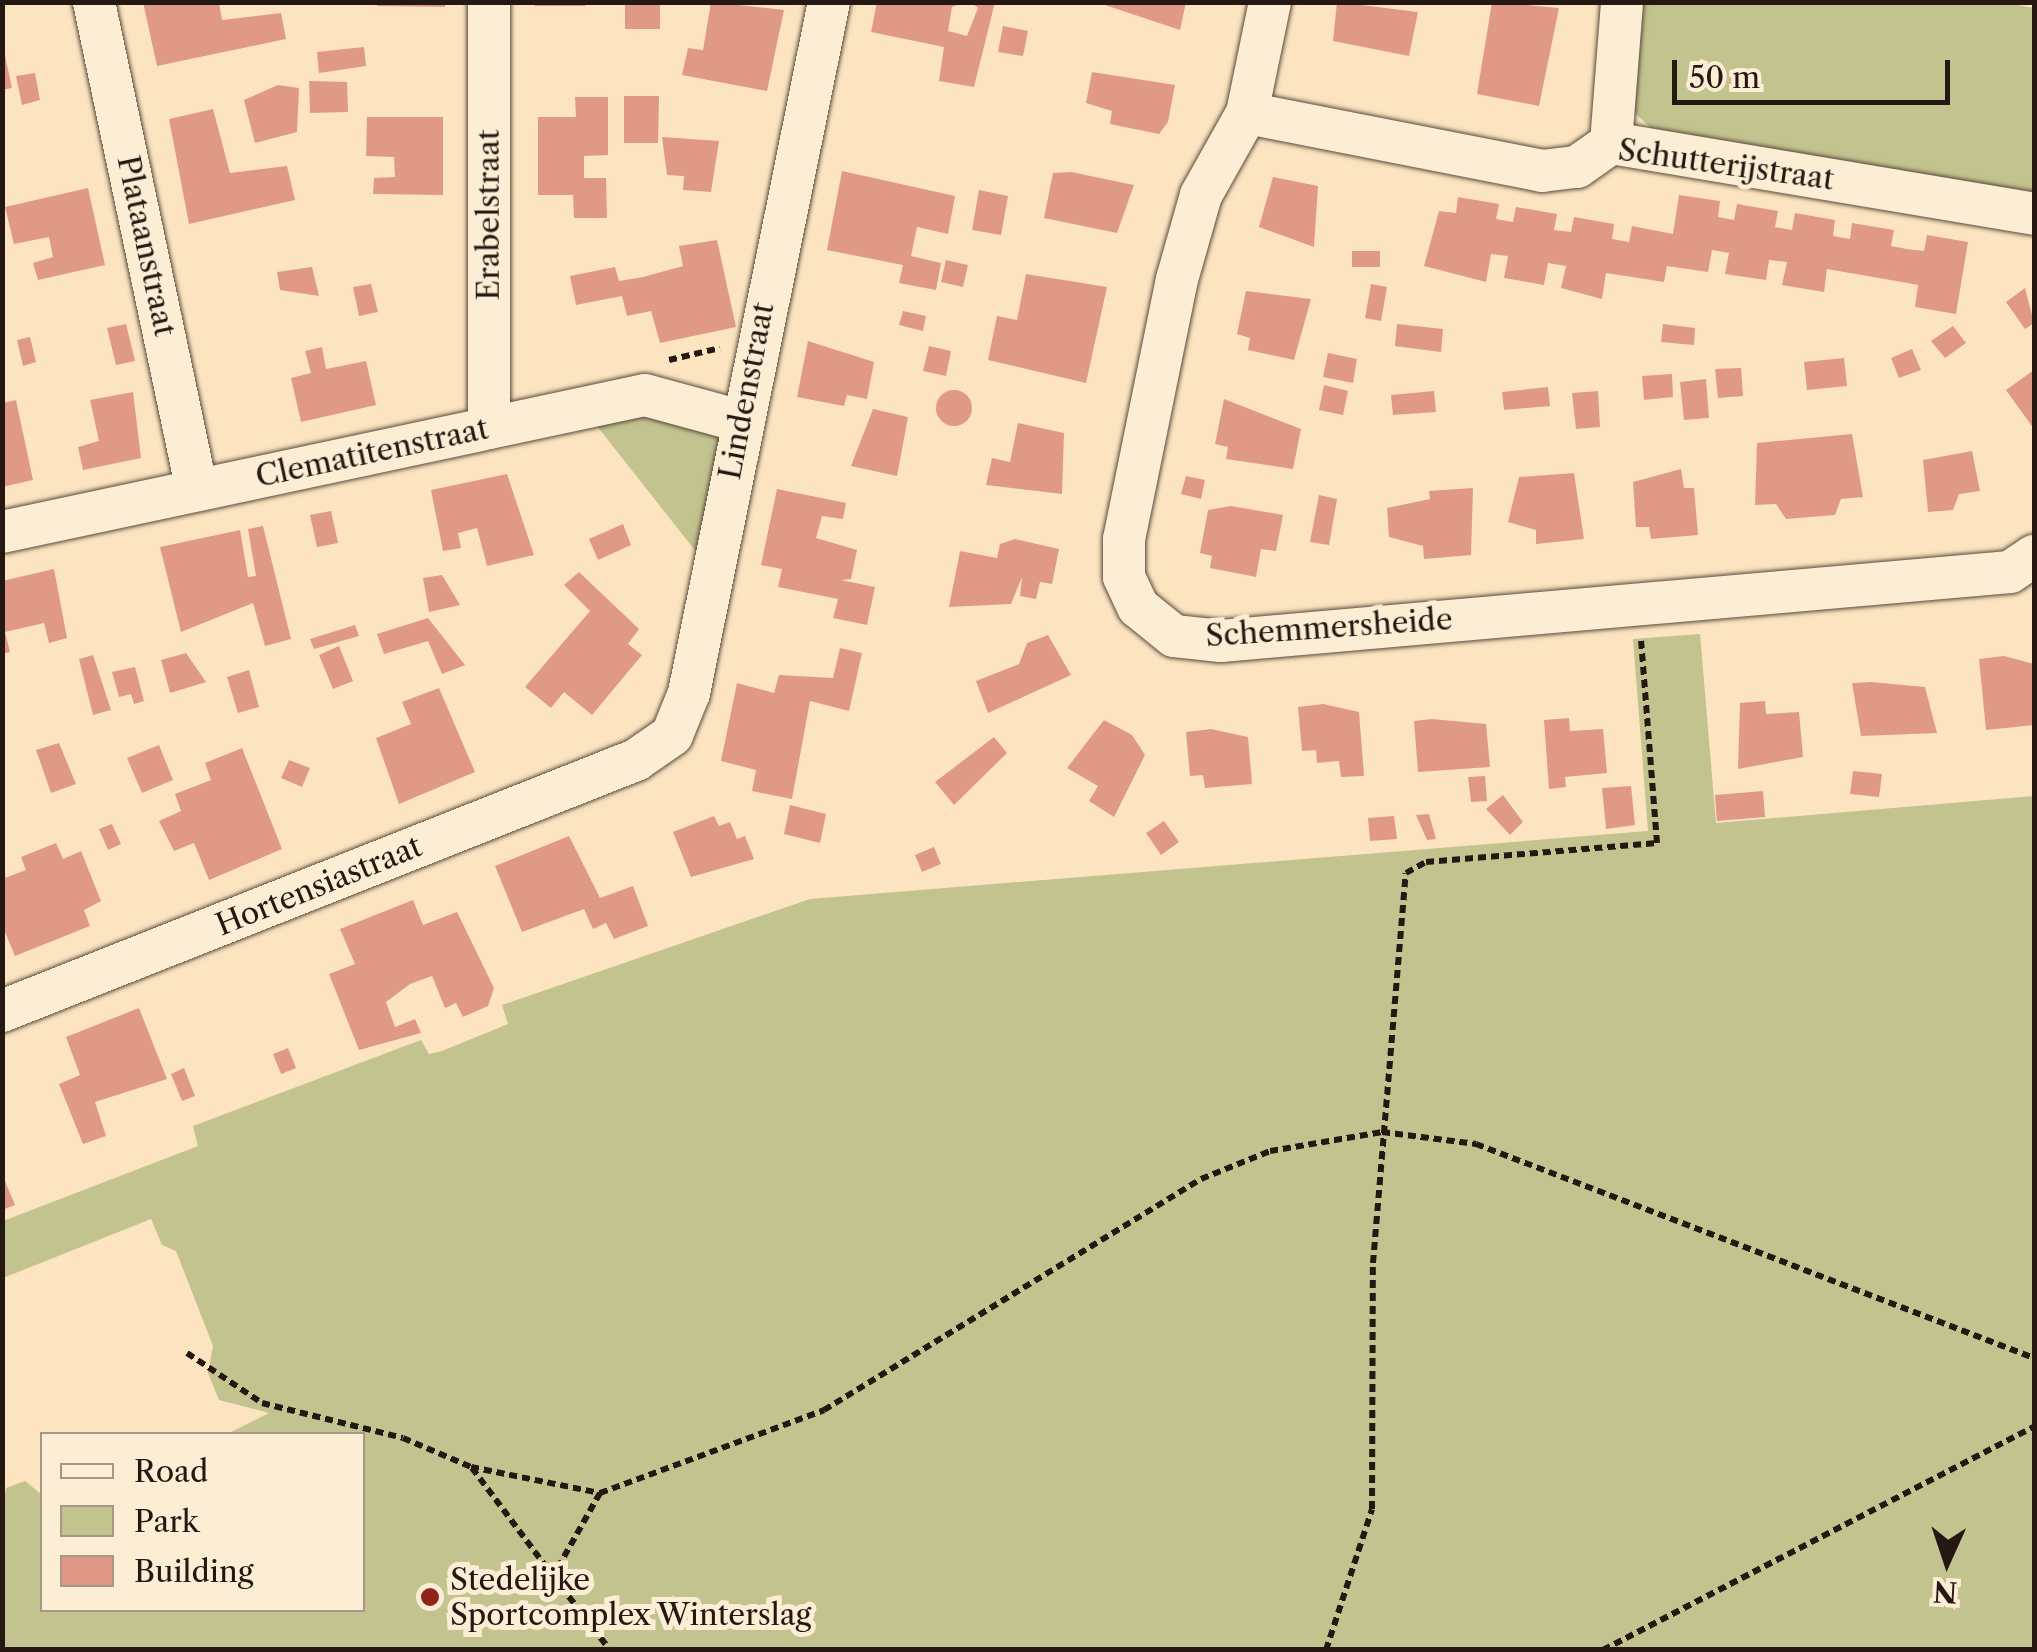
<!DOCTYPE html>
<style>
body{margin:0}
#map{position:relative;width:2037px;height:1652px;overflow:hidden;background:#fbe4bf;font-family:"Libre Caslon Text",serif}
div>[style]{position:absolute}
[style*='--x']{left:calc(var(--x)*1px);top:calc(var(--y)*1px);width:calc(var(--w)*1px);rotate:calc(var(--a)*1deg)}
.green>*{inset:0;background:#c3c38f}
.building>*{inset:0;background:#e19987}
.round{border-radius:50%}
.path>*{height:6px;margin-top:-3px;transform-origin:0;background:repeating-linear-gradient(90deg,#251711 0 8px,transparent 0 13px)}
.roads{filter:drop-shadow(0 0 2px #5a4a3c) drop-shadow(0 0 2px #5a4a3c)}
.street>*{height:42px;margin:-21px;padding:0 21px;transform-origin:21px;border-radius:21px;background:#fcedd5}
.dots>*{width:28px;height:28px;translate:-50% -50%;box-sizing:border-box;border:5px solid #fcedd5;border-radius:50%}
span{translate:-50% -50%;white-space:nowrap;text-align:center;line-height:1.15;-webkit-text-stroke:10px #fcedd5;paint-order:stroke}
.street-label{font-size:30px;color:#251711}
.poi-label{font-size:30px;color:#251711}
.left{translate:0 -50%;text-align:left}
.frame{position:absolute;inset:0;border:5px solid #251711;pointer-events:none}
.legend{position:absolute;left:40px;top:1432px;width:325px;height:180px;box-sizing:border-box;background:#fcedd5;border:2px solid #a69787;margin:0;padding:12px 18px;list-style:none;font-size:30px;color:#251711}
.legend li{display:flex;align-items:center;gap:20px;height:50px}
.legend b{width:50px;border:2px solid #a69787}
.north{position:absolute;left:1897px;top:1512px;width:100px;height:100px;-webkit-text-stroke:8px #fcedd5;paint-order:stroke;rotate:183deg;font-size:28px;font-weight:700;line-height:40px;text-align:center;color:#251711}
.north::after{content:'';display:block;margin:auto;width:35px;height:45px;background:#251711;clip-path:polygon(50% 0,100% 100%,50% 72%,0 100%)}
.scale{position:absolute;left:1672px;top:60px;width:278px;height:45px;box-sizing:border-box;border:5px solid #251711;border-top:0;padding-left:12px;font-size:30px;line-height:35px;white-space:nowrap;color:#251711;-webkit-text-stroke:8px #fcedd5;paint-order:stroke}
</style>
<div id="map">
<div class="green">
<div style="clip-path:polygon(2001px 2px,2034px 8px,2034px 196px,1655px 132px,1633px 111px,1640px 3px)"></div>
<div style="clip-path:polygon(642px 411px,718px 433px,723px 457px,701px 558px,593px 421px)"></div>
<div style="clip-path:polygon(1700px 634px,1716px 823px,2034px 796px,2034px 1649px,3px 1649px,3px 1505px,6px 1488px,25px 1481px,42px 1495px,42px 1610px,362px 1610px,362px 1434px,227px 1434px,269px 1413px,219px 1400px,208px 1373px,213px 1346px,176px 1251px,162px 1245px,151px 1219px,3px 1278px,3px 1221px,198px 1146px,193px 1126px,421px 1040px,429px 1054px,442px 1051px,508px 1024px,502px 1005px,810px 899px,1648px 831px,1633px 639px)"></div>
</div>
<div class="building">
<div style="clip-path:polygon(143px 2px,219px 2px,222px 20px,281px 13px,286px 39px,157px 66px)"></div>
<div style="clip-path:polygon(377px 2px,445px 2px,445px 7px,377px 6px)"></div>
<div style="clip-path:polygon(535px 2px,585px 2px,585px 6px,535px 6px)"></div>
<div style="clip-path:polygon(625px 2px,660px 2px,660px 29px,625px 29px)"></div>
<div style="clip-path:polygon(711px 2px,784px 10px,767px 91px,682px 75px,688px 48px,703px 50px)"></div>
<div style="clip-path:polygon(877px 2px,966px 2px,952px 7px,948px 31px,967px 36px,978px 8px,971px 2px,995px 2px,974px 87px,939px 81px,944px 47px,871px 32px)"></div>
<div style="clip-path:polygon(1096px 2px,1186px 2px,1180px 30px)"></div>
<div style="clip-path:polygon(1337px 2px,1418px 12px,1409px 56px,1333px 41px)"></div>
<div style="clip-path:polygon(1492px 2px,1559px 8px,1539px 106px,1477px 94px)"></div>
<div style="clip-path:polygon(1003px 26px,1028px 31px,1023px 56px,998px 52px)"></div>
<div style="clip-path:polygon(364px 47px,366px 66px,319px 73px,317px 52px)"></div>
<div style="clip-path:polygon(4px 51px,12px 88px,2px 90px,2px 52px)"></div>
<div style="clip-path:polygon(1092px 72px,1175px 85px,1168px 122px,1159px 134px,1110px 124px,1112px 111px,1086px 103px)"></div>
<div style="clip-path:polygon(35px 73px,40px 100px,22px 105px,16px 76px)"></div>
<div style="clip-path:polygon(309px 81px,347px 82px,348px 112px,310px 113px)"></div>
<div style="clip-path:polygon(278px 85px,299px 88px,297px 132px,255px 143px,244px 100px)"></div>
<div style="clip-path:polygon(624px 96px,659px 96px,658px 143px,624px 143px)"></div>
<div style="clip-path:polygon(575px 97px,608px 97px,608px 155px,584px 156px,584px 178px,606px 178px,607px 218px,574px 218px,573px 195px,538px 195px,538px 117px,576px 117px)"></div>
<div style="clip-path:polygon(213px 109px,230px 173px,287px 166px,295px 200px,189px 224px,169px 119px)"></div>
<div style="clip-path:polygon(367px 117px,443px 117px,443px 195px,373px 194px,374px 178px,395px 177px,394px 157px,366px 156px)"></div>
<div style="clip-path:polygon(662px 137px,719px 141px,711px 192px,683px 190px,684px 176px,667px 175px)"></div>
<div style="clip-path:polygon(842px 171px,955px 196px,948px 234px,917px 227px,911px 256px,941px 263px,936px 290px,899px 283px,903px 265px,827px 250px)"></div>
<div style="clip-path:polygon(1071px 172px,1134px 185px,1117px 233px,1044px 218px,1053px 173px)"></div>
<div style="clip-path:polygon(1273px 177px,1318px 186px,1314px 247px,1259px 227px)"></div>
<div style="clip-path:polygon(88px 188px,105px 265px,38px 280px,33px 263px,53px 257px,49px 237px,14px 244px,5px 207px)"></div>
<div style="clip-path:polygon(979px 190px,1008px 196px,1001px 235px,972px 230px)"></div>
<div style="clip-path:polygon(1679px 195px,1720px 201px,1718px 217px,1734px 220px,1737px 204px,1778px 211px,1775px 227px,1792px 230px,1795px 213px,1835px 220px,1833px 236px,1850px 239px,1852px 223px,1894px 230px,1891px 246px,1907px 249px,1924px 251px,1927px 235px,1968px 242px,1956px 314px,1915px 307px,1918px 285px,1902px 282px,1827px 269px,1824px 292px,1782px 285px,1787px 262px,1769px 260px,1766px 280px,1725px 274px,1729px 253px,1712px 250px,1708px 272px,1667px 266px,1664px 282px,1606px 273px,1602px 299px,1561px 288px,1566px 266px,1548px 263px,1544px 285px,1504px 278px,1508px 256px,1491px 254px,1486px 282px,1424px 266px,1439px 211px,1456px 213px,1458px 197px,1499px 204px,1496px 219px,1513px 222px,1516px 207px,1557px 214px,1554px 230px,1571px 232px,1574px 217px,1614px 224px,1612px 239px,1629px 242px,1632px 226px,1673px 234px)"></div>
<div style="clip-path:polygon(717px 240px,736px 327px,660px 343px,651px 311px,627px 316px,622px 296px,576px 305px,570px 276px,615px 267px,619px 281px,643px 277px,683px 266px,679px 246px)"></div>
<div style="clip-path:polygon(1352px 251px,1380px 251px,1380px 267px,1352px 267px)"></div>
<div style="clip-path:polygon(946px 260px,968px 265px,963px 287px,941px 282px)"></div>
<div style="clip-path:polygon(312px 267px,319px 296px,280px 290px,277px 272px)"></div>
<div style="clip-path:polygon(1026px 274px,1107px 287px,1086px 383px,988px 360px,997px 316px,1017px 320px)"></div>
<div style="clip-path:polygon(371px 284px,378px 312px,359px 316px,353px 287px)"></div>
<div style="clip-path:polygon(1371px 284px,1387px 287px,1381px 321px,1365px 318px)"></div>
<div style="clip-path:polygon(2025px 288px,2034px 323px,2025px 329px,2006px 302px)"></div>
<div style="clip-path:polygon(1246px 291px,1311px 299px,1294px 360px,1248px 350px,1250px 338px,1237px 334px)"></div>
<div style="clip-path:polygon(903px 311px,926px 316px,923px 331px,899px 325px)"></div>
<div style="clip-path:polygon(126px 324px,135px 361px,116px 365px,107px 328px)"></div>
<div style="clip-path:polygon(1397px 324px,1443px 329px,1441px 352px,1395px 346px)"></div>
<div style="clip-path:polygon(1663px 324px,1695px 328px,1694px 345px,1661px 342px)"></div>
<div style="clip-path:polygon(1953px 326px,1966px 343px,1945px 358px,1931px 341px)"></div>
<div style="clip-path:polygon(30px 337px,36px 362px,23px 366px,17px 340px)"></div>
<div style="clip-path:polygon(808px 341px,874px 362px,867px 399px,847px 395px,844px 406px,797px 397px)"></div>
<div style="clip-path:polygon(929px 346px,951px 351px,946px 376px,923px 371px)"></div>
<div style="clip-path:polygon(322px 347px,326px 369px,366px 361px,376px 405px,301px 422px,291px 378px,311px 373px,305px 351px)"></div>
<div style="clip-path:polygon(1912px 349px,1921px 370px,1899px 378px,1891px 358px)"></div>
<div style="clip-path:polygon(1328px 353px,1357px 359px,1353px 383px,1323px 377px)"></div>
<div style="clip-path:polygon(1844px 358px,1847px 386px,1807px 390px,1804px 362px)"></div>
<div style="clip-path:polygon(1741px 368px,1743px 396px,1718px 398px,1715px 369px)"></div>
<div style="clip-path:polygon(2034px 370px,2034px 429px,2006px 390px)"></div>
<div style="clip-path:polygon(1672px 374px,1673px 397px,1644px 400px,1642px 376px)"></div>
<div style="clip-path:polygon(1706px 379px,1709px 418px,1684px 420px,1680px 382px)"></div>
<div style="clip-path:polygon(1324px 385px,1348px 391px,1343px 415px,1319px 410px)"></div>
<div style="clip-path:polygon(1548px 387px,1550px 406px,1504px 410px,1502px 392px)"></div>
<div class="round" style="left:936px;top:390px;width:36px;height:36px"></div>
<div style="clip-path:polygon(1434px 391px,1436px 412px,1393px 415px,1391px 395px)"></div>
<div style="clip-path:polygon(1598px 391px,1600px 427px,1576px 429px,1572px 393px)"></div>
<div style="clip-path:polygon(133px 392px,141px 458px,83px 470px,78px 447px,99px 441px,90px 400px)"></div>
<div style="clip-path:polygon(1224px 399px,1301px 429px,1293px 469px,1226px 459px,1228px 447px,1215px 444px)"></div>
<div style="clip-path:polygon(16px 400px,33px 480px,2px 487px,2px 403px)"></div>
<div style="clip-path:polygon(873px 409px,908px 417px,897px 476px,851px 466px)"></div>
<div style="clip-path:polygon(1018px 423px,1064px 433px,1062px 494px,986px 485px,992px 458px,1010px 462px)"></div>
<div style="clip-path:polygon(1852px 434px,1863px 497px,1841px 499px,1835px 515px,1786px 519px,1776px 504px,1755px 505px,1757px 443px)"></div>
<div style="clip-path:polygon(1972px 451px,1980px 491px,1959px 494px,1953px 510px,1928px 512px,1923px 460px)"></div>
<div style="clip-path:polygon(1681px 469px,1684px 488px,1694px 488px,1698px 535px,1651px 539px,1649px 527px,1636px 527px,1633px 482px)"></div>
<div style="clip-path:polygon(1574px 473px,1584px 539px,1536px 544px,1536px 530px,1508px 522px,1519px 477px)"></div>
<div style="clip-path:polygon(507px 474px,534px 555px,487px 566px,477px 528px,458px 533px,461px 548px,443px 551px,431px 490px)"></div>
<div style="clip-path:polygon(1186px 476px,1205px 480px,1201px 499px,1181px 494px)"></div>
<div style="clip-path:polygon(1473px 488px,1471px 555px,1424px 559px,1423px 546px,1389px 537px,1387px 508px,1430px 499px,1429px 491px)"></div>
<div style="clip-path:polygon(777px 489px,846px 503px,843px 519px,822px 516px,816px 538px,857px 550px,851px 579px,841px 580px,875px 587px,867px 625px,833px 618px,838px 599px,778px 587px,782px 569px,761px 565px)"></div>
<div style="clip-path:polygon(1319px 495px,1337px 499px,1329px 545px,1310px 542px)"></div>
<div style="clip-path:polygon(1231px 506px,1283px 515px,1276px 551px,1261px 549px,1256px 577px,1210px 568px,1212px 556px,1200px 553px,1208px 510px)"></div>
<div style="clip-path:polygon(331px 511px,338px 543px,317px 547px,310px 515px)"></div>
<div style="clip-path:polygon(623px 524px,631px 545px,598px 560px,589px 539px)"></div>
<div style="clip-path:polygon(263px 526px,291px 639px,265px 646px,253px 603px,181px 632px,160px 547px,240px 530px,248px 577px,256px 576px,248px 529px)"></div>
<div style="clip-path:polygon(1015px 539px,1059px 549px,1052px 584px,1040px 582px,1036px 599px,1020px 596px,1022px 577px,1011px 604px,949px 607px,960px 551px,997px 558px,1000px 544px)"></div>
<div style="clip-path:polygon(54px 569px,67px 638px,49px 643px,44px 623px,27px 627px,5px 632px,10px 652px,2px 654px,2px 581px)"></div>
<div style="clip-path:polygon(579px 572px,639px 629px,628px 644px,642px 655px,592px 715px,564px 692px,551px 708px,525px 687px,590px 611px,564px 585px)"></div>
<div style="clip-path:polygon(442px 575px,460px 605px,429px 612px,423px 578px)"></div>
<div style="clip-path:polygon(428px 618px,465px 665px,442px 674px,428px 641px,384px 654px,377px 634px)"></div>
<div style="clip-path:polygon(355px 625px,359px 636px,314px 649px,310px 639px)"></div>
<div style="clip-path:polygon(1048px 635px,1071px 675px,988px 713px,976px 681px,1019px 664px,1027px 643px)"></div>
<div style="clip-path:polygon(339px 646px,353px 681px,333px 689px,319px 655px)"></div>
<div style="clip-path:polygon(840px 648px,862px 653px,849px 711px,810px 701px,792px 799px,752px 791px,756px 770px,721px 761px,737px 683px,774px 693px,779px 675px,833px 678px)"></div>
<div style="clip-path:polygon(186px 653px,206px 682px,170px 693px,161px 660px)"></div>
<div style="clip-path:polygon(93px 655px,111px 710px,93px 715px,79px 659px)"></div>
<div style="clip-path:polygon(2004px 656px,2034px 664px,2034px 725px,1986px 730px,1979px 659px)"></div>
<div style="clip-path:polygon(135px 667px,144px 701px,134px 704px,131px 694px,119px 697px,112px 672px)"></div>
<div style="clip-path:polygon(249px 670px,259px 707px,238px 713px,227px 677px)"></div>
<div style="clip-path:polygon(1871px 682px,1925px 687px,1937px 733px,1861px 736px,1852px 683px)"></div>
<div style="clip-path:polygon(439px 688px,475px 772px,399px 804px,376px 738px,411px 724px,402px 702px)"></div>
<div style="clip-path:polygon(1765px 701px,1766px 714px,1799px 712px,1803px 757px,1738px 769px,1740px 703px)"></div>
<div style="clip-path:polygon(1323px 704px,1359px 712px,1364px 776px,1341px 777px,1339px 761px,1317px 763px,1316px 750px,1302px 751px,1298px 707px)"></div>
<div style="clip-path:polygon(1569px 718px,1570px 731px,1603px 729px,1607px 773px,1565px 777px,1566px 787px,1549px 789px,1544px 720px)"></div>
<div style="clip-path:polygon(1432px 719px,1486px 724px,1490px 767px,1418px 772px,1414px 721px)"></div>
<div style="clip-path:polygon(1104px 720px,1132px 735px,1145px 755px,1114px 817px,1089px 801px,1098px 786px,1067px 768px)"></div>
<div style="clip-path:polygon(1211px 729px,1248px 737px,1252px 784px,1205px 788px,1203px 775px,1190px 776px,1186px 732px)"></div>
<div style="clip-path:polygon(994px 737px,1007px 753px,954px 805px,935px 782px)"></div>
<div style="clip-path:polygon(59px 743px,76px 784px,51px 793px,36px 750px)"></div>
<div style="clip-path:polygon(159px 745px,173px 780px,142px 793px,127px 758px)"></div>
<div style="clip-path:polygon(242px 748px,282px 849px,209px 880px,194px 843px,174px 851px,159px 821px,181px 811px,175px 794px,211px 780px,205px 763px)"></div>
<div style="clip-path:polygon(289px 760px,310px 768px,302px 787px,281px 778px)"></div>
<div style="clip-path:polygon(1853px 771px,1882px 774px,1879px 797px,1850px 794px)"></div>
<div style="clip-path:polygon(1485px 776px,1487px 801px,1471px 802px,1468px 777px)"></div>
<div style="clip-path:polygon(1631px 786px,1635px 825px,1606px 829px,1602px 788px)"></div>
<div style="clip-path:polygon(1763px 791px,1765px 817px,1717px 821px,1715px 795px)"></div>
<div style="clip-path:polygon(1503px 795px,1523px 822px,1510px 835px,1486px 809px)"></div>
<div style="clip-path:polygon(790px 805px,826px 814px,820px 843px,784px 834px)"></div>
<div style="clip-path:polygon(1429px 814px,1436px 839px,1427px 840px,1416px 815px)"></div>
<div style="clip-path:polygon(714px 816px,719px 826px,730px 822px,737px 839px,745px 836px,754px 859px,691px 877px,673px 832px)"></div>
<div style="clip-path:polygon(1394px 816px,1397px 839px,1370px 841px,1368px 818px)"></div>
<div style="clip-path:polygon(1164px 821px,1179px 842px,1161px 855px,1146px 833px)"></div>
<div style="clip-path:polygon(112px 824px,121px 844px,108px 850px,99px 829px)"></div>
<div style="clip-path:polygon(569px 836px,600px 898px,633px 886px,648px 926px,614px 939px,606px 923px,593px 929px,584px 909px,522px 932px,495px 866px)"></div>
<div style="clip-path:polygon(56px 843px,63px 859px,81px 851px,101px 901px,84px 910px,90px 926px,15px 956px,2px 925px,2px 879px,26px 870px,21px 857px)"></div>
<div style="clip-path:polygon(934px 847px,941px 864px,922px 872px,915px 855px)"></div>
<div style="clip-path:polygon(413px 900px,423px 925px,457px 912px,494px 988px,488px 1006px,463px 1017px,456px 1003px,445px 1008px,432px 976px,410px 984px,386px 1002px,395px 1027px,415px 1019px,421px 1033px,359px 1050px,329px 974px,355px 964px,340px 929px)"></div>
<div style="clip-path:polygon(139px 1008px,167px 1079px,95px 1102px,106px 1136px,83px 1144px,59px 1084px,80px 1075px,66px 1037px)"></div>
<div style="clip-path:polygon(288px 1048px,296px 1068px,281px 1074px,273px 1054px)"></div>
<div style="clip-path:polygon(184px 1068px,195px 1096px,182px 1101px,171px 1074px)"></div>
<div style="clip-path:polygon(2px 1174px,15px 1205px,2px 1210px)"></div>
</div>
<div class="path">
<div style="--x:669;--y:360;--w:52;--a:-13.2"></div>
<div style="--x:187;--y:1353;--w:90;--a:33.7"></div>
<div style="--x:262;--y:1403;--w:145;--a:13.9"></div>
<div style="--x:403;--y:1438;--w:74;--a:23.1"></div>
<div style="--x:471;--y:1467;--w:132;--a:11.4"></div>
<div style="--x:600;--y:1493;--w:239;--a:-20.3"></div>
<div style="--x:824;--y:1410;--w:442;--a:-31.5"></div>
<div style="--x:1201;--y:1179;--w:74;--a:-22.1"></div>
<div style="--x:1270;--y:1151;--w:114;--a:-9.6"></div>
<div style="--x:1382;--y:1132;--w:95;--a:7.3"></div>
<div style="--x:1476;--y:1144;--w:598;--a:20.98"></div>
<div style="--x:472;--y:1468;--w:135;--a:53.1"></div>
<div style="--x:600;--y:1493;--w:95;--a:119.5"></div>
<div style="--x:553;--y:1576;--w:93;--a:52.4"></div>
<div style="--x:1326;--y:1650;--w:148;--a:-71.9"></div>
<div style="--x:1372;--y:1509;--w:246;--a:-89.8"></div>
<div style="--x:1373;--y:1263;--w:391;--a:-85.2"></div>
<div style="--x:1406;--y:873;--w:23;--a:-29"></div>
<div style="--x:1426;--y:862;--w:232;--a:-4.7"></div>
<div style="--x:1657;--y:843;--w:203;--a:-94.5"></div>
<div style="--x:1603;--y:1650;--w:485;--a:-27.4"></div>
</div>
<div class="roads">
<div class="street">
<div style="--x:94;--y:2;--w:499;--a:78.1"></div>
<div style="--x:489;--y:2;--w:426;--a:90"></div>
<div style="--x:1270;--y:2;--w:113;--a:101.7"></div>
<div style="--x:1247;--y:113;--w:94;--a:119.3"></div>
<div style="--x:1201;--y:195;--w:87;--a:105.9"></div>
<div style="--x:1177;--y:279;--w:265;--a:101.5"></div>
<div style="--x:1124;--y:539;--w:38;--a:90"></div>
<div style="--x:1124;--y:577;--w:33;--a:65"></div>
<div style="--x:1138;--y:607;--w:46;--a:38.9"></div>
<div style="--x:1174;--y:636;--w:47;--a:6.1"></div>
<div style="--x:1221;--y:641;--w:792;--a:-5"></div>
<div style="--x:2010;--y:572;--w:29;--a:-34"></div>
<div style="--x:1247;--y:113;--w:301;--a:11.1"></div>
<div style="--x:1542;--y:171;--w:35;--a:-7"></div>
<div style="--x:1577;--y:167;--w:42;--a:-35.2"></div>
<div style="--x:1611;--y:143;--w:429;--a:9.5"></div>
<div style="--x:1611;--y:143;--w:141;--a:-85.5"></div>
<div style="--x:2;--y:532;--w:657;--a:-12.03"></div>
<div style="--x:645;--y:395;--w:98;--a:15.3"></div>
<div style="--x:2;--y:1011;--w:682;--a:-21.6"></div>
<div style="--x:636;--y:760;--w:44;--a:-34.8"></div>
<div style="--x:672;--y:735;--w:45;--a:-68"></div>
<div style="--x:689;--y:693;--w:705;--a:-78.55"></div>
</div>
</div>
<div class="dots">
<div style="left:430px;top:1597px;background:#8f2418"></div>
</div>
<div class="street-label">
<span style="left:1726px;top:165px;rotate:8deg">Schutterijstraat</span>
<span style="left:489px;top:215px;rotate:-90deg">Erabelstraat</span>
<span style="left:146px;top:246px;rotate:78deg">Plataanstraat</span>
<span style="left:747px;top:391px;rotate:-79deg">Lindenstraat</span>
<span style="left:372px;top:453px;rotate:-12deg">Clematitenstraat</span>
<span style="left:1329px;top:628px;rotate:-4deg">Schemmersheide</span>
<span style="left:319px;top:886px;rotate:-22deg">Hortensiastraat</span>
</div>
<div class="poi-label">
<span class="left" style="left:450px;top:1597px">Stedelijke<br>Sportcomplex Winterslag</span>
</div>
<div class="frame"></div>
<ul class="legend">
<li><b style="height:12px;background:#fcedd5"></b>Road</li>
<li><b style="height:28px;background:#c3c38f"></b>Park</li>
<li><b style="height:28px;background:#e19987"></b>Building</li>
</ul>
<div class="north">N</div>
<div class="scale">50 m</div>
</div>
